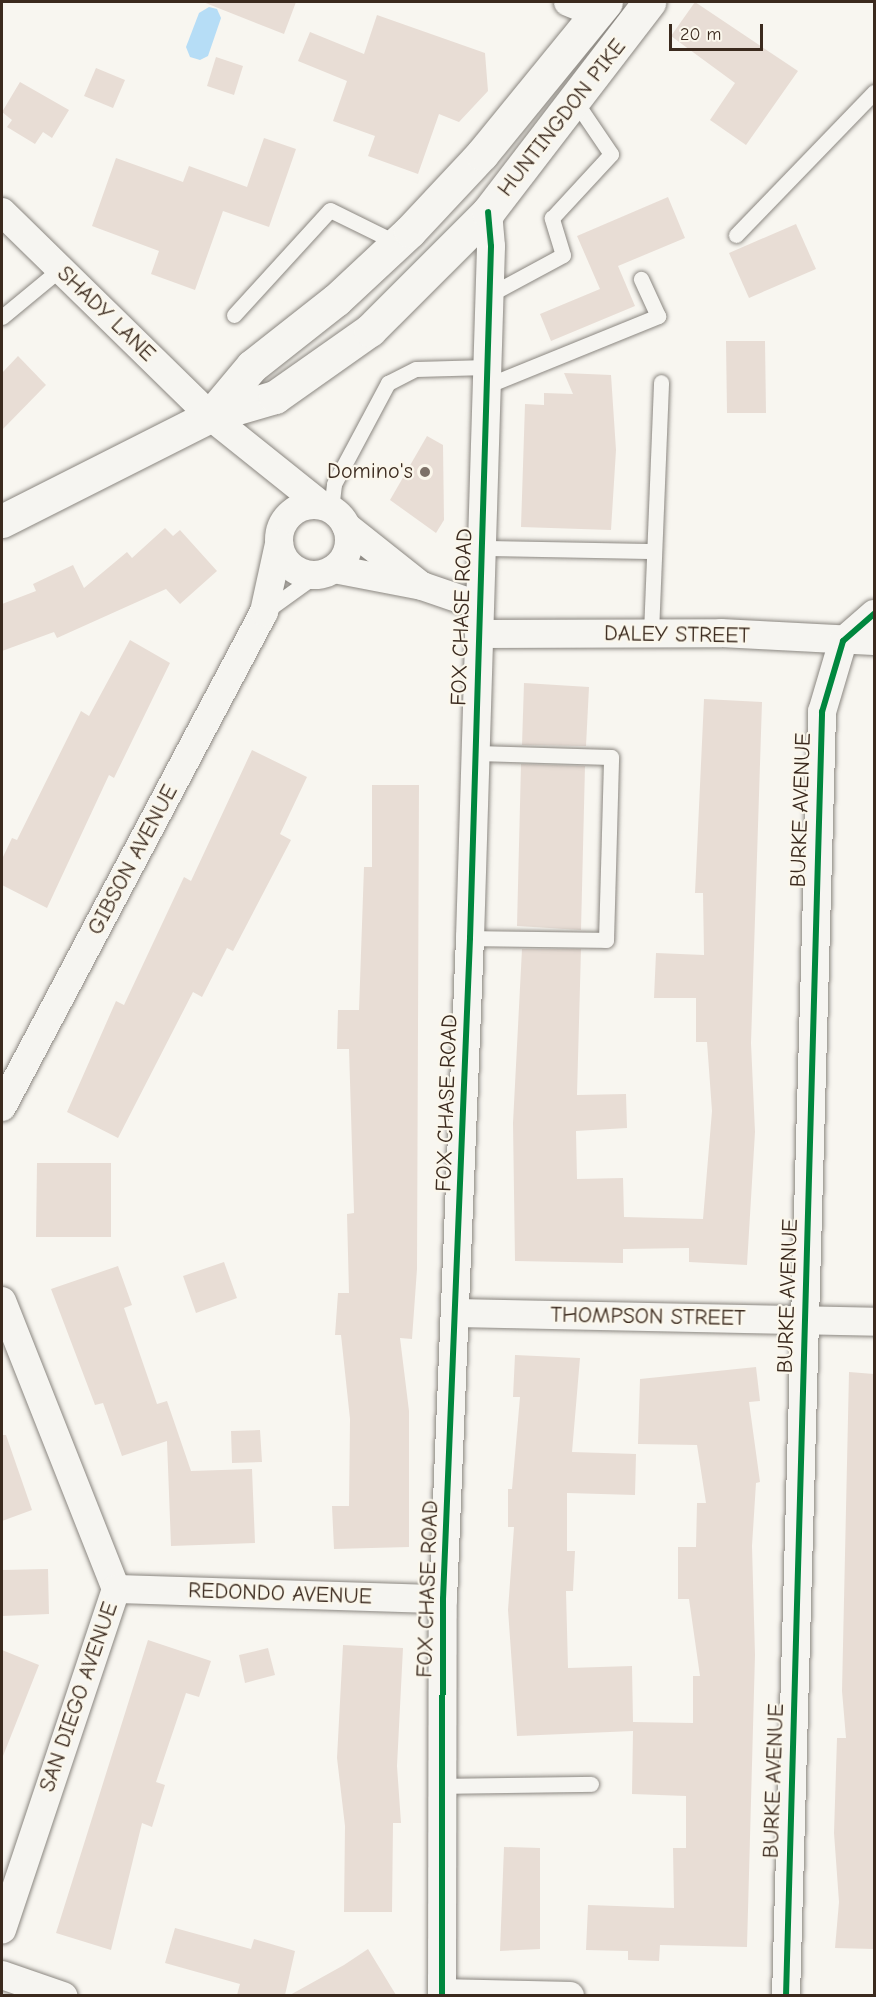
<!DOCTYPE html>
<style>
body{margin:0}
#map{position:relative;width:876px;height:1997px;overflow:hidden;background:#f8f6f0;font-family:"Comic Neue",sans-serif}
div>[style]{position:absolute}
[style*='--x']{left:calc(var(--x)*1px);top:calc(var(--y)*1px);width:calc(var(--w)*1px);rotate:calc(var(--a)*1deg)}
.water>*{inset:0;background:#b6ddf6}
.building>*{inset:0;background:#e8ddd5}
.roads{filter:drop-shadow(0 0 2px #8b8781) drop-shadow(0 0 2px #8b8781)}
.service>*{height:15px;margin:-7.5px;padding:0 7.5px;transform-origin:7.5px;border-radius:7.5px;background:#f6f5f1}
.minor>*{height:28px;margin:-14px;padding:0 14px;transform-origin:14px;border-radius:14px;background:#f6f5f1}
.minor>.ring{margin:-14px;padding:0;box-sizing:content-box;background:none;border:28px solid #f6f5f1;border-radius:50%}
.primary>*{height:33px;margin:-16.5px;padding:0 16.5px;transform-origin:16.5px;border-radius:16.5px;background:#f6f5f1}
.cycleway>*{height:6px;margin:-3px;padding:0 3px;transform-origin:3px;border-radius:3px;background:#00873e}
.dots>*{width:16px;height:16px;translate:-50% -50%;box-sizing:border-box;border:3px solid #fbf7ec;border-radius:50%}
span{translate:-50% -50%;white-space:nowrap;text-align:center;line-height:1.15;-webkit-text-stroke:4.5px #fbf7ec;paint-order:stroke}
.street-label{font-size:22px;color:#3b2a1e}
.poi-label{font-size:22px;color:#3b2a1e}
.right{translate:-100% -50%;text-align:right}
.frame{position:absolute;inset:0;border:3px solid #3b2a1e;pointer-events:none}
.scale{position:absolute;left:669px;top:24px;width:94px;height:27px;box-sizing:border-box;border:3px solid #3b2a1e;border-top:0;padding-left:8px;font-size:18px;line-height:21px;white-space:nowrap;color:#3b2a1e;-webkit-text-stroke:4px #fbf7ec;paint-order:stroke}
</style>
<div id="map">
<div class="water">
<div style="clip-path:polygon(209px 7px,217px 9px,221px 18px,208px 56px,200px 60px,190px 57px,186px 47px,199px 13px)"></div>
</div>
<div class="building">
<div style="clip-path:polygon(203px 2px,296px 2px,284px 34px)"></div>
<div style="clip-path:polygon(695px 2px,798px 71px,746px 145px,710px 120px,735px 83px,671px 36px)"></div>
<div style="clip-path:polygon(377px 15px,485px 53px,488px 91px,459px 122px,439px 114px,418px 174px,368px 156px,375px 136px,333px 121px,347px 81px,298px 61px,310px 32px,364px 54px)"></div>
<div style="clip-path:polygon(216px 57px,243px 66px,234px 95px,207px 86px)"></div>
<div style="clip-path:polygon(96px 68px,125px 80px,113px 108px,84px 96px)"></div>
<div style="clip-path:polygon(20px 82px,69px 110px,52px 138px,43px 132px,35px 144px,7px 127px,12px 120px,2px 112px)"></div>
<div style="clip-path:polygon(264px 138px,296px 149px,269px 227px,223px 211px,195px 290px,151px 274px,159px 251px,92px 226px,116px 158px,183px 182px,189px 166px,247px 187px)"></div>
<div style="clip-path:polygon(668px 197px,685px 238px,618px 266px,635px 306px,551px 341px,540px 314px,600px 289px,577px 236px)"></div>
<div style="clip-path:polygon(796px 224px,816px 269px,749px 298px,729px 253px)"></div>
<div style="clip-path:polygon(726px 341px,765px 341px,766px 413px,727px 413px)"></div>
<div style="clip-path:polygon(18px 356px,46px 385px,2px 430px,2px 373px)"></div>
<div style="clip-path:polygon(564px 373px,611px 375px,616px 450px,611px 530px,521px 527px,525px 404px,544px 405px,544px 393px,573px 394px)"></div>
<div style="clip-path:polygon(427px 436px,443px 445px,444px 520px,436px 533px,390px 500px)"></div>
<div style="clip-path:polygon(165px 528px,173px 536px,180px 530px,217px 571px,180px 604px,166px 589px,57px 638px,54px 632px,2px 651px,2px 604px,36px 591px,33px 584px,73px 565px,84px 588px,127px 552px,132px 558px)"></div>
<div style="clip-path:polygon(130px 640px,170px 663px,114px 778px,109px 775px,47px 908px,2px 885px,2px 859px,12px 838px,17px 840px,81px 711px,89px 716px)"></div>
<div style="clip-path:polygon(524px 683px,589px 687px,586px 746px,522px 745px)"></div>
<div style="clip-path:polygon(704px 699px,762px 702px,751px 1043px,755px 1132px,747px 1265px,689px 1262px,689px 1248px,623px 1249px,623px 1263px,515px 1261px,513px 1123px,522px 949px,581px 949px,577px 1095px,626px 1094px,627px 1128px,576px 1131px,577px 1179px,623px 1178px,624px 1217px,703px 1219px,712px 1111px,707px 1042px,696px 1042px,696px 998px,654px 998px,656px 953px,704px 955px,703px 893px,695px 893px)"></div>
<div style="clip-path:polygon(252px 750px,307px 777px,280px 834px,291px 840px,233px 951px,227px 948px,202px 997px,193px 992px,118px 1138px,67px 1112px,116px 1001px,124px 1005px,184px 877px,191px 881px)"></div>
<div style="clip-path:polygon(521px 764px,585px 766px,581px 930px,517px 926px)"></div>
<div style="clip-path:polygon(372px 785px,419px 785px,417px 1269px,412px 1339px,400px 1338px,409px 1411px,409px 1547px,334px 1549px,332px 1506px,349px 1506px,350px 1419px,341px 1335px,335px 1335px,338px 1293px,349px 1293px,347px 1214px,354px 1213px,349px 1049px,337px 1049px,338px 1010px,359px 1010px,364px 867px,372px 867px)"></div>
<div style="clip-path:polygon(37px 1163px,111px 1163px,111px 1237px,36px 1237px)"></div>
<div style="clip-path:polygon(224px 1262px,237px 1298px,196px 1313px,183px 1276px)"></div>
<div style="clip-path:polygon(118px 1266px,132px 1305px,124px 1308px,157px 1404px,167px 1401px,191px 1471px,252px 1469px,255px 1543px,171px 1546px,167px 1441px,122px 1456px,103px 1403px,95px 1405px,51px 1289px)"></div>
<div style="clip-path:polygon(515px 1355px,580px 1358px,572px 1452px,636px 1454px,635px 1495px,567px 1493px,567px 1551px,575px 1551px,573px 1591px,566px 1591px,568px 1668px,632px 1666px,633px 1722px,693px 1723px,693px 1676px,700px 1676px,689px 1599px,678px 1599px,678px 1547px,696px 1547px,697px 1503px,706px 1503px,697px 1445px,638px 1444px,640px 1379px,756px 1367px,760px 1401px,749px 1402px,760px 1482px,756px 1483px,752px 1546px,755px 1655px,747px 1947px,660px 1945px,659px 1961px,628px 1960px,628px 1951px,586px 1950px,588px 1905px,674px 1908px,673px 1848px,686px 1848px,686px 1796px,632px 1794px,633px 1731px,517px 1736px,508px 1610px,514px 1527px,508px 1527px,508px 1489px,512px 1489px,520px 1397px,513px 1397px)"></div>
<div style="clip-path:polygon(849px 1372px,874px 1374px,874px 1949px,835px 1948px,839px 1902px,834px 1833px,837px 1738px,846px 1738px,842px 1691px)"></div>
<div style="clip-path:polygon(260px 1430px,262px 1462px,232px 1463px,231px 1431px)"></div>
<div style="clip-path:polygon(2px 1435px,6px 1435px,32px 1510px,2px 1521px)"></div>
<div style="clip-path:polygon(48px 1569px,49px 1614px,2px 1616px,2px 1570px)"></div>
<div style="clip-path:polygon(148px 1640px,211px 1661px,199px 1697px,186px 1693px,156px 1782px,165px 1785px,152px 1827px,142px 1823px,111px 1950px,56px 1933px)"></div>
<div style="clip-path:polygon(343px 1645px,403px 1648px,397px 1766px,401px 1823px,393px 1823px,392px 1912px,344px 1912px,345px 1826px,337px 1758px)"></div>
<div style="clip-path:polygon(268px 1648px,275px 1675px,245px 1683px,239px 1655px)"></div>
<div style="clip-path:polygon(2px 1650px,39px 1665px,3px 1756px,2px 1756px)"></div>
<div style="clip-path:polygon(504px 1847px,540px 1848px,540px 1949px,500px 1951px)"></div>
<div style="clip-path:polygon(175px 1928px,251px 1949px,254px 1939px,295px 1951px,285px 1995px,237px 1995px,240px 1984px,165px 1963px)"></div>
<div style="clip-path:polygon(368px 1949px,396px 1995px,290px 1995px,344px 1965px)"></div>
</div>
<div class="roads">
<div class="service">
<div style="--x:736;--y:235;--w:199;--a:-46"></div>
<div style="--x:489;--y:295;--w:84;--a:-28.4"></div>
<div style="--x:563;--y:255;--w:39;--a:-107"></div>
<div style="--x:552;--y:218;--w:87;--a:-47.3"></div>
<div style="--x:611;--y:154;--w:64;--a:-124.2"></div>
<div style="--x:234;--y:315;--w:142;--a:-47.6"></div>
<div style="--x:330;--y:210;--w:75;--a:26.2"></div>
<div style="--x:2;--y:317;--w:75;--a:-39.6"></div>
<div style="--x:486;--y:386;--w:186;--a:-22.1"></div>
<div style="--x:658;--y:316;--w:41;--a:-114.7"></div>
<div style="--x:331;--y:509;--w:25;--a:-83"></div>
<div style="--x:334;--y:484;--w:115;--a:-61.9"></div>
<div style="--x:388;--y:383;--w:31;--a:-27"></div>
<div style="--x:416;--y:369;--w:71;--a:-1.6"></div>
<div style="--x:482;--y:548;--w:172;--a:1"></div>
<div style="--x:266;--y:611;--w:62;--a:-35.8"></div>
<div style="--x:651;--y:633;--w:251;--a:-87.7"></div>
<div style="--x:470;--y:938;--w:136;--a:0.8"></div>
<div style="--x:606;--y:940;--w:183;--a:-88.4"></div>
<div style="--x:611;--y:757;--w:135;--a:-178.3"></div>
<div style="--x:441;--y:1786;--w:150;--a:-0.8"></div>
</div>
<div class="minor">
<div style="--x:568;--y:2;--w:32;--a:22"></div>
<div style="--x:2;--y:212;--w:291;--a:44.4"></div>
<div style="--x:210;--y:416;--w:142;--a:38.7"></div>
<div class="ring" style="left:279px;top:505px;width:42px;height:42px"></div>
<div style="--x:346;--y:526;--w:92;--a:38.4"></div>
<div style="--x:334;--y:569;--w:90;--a:10.9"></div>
<div style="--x:422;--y:586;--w:61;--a:19"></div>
<div style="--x:479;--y:634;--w:242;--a:-0.2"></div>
<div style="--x:721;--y:633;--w:153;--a:3"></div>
<div style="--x:2;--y:1107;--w:560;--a:-62.11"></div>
<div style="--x:264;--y:612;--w:70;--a:-77.6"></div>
<div style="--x:2;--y:1301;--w:310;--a:68.4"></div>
<div style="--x:116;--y:1589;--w:359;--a:108.5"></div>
<div style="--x:458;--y:1313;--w:416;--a:1.2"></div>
<div style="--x:116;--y:1589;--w:327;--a:1.8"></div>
<div style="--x:2;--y:1975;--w:65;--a:19"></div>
<div style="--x:442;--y:1993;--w:128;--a:1.3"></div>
<div style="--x:442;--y:1996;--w:397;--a:-89.9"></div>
<div style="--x:443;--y:1599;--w:662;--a:-87.66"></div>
<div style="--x:470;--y:938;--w:692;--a:-88.26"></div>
<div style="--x:491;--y:246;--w:34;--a:-95"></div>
<div style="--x:786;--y:1996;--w:1285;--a:-88.39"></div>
<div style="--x:822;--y:712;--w:74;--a:-73.5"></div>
<div style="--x:843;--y:641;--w:41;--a:-41.1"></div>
</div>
<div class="primary">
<div style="--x:210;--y:416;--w:65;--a:-50"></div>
<div style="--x:252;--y:366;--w:107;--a:-38.2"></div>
<div style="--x:336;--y:300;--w:101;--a:-43"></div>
<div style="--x:410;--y:231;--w:105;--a:-46.9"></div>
<div style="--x:482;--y:154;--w:196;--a:-50.8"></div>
<div style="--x:2;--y:521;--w:233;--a:-26.8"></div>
<div style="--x:210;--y:416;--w:68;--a:-16.3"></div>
<div style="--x:275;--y:397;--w:116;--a:-35.2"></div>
<div style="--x:370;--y:330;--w:167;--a:-45"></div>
<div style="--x:488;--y:212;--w:265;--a:-52.5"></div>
</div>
</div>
<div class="cycleway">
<div style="--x:442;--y:1996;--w:397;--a:-89.9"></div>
<div style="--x:443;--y:1599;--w:662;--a:-87.66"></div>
<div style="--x:470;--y:938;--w:692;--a:-88.26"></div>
<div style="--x:491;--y:246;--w:34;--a:-95"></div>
<div style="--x:786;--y:1996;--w:1285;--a:-88.39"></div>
<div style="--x:822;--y:712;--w:74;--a:-73.5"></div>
<div style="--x:843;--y:641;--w:41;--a:-41.1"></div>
</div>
<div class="dots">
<div style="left:425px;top:472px;background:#7d7168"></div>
</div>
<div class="street-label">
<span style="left:562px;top:118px;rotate:-52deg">HUNTINGDON PIKE</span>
<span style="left:106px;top:314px;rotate:44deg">SHADY LANE</span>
<span style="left:462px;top:617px;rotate:-88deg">FOX CHASE ROAD</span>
<span style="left:677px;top:635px;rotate:1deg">DALEY STREET</span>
<span style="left:801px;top:810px;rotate:-88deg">BURKE AVENUE</span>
<span style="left:133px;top:860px;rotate:-62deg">GIBSON AVENUE</span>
<span style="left:447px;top:1103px;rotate:-88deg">FOX CHASE ROAD</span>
<span style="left:788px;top:1296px;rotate:-88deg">BURKE AVENUE</span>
<span style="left:648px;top:1317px;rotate:1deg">THOMPSON STREET</span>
<span style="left:428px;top:1589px;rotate:-88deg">FOX CHASE ROAD</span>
<span style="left:280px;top:1594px;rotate:2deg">REDONDO AVENUE</span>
<span style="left:79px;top:1697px;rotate:-71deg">SAN DIEGO AVENUE</span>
<span style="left:774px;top:1781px;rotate:-88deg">BURKE AVENUE</span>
</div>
<div class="poi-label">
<span class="right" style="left:413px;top:472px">Domino's</span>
</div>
<div class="frame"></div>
<div class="scale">20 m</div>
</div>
